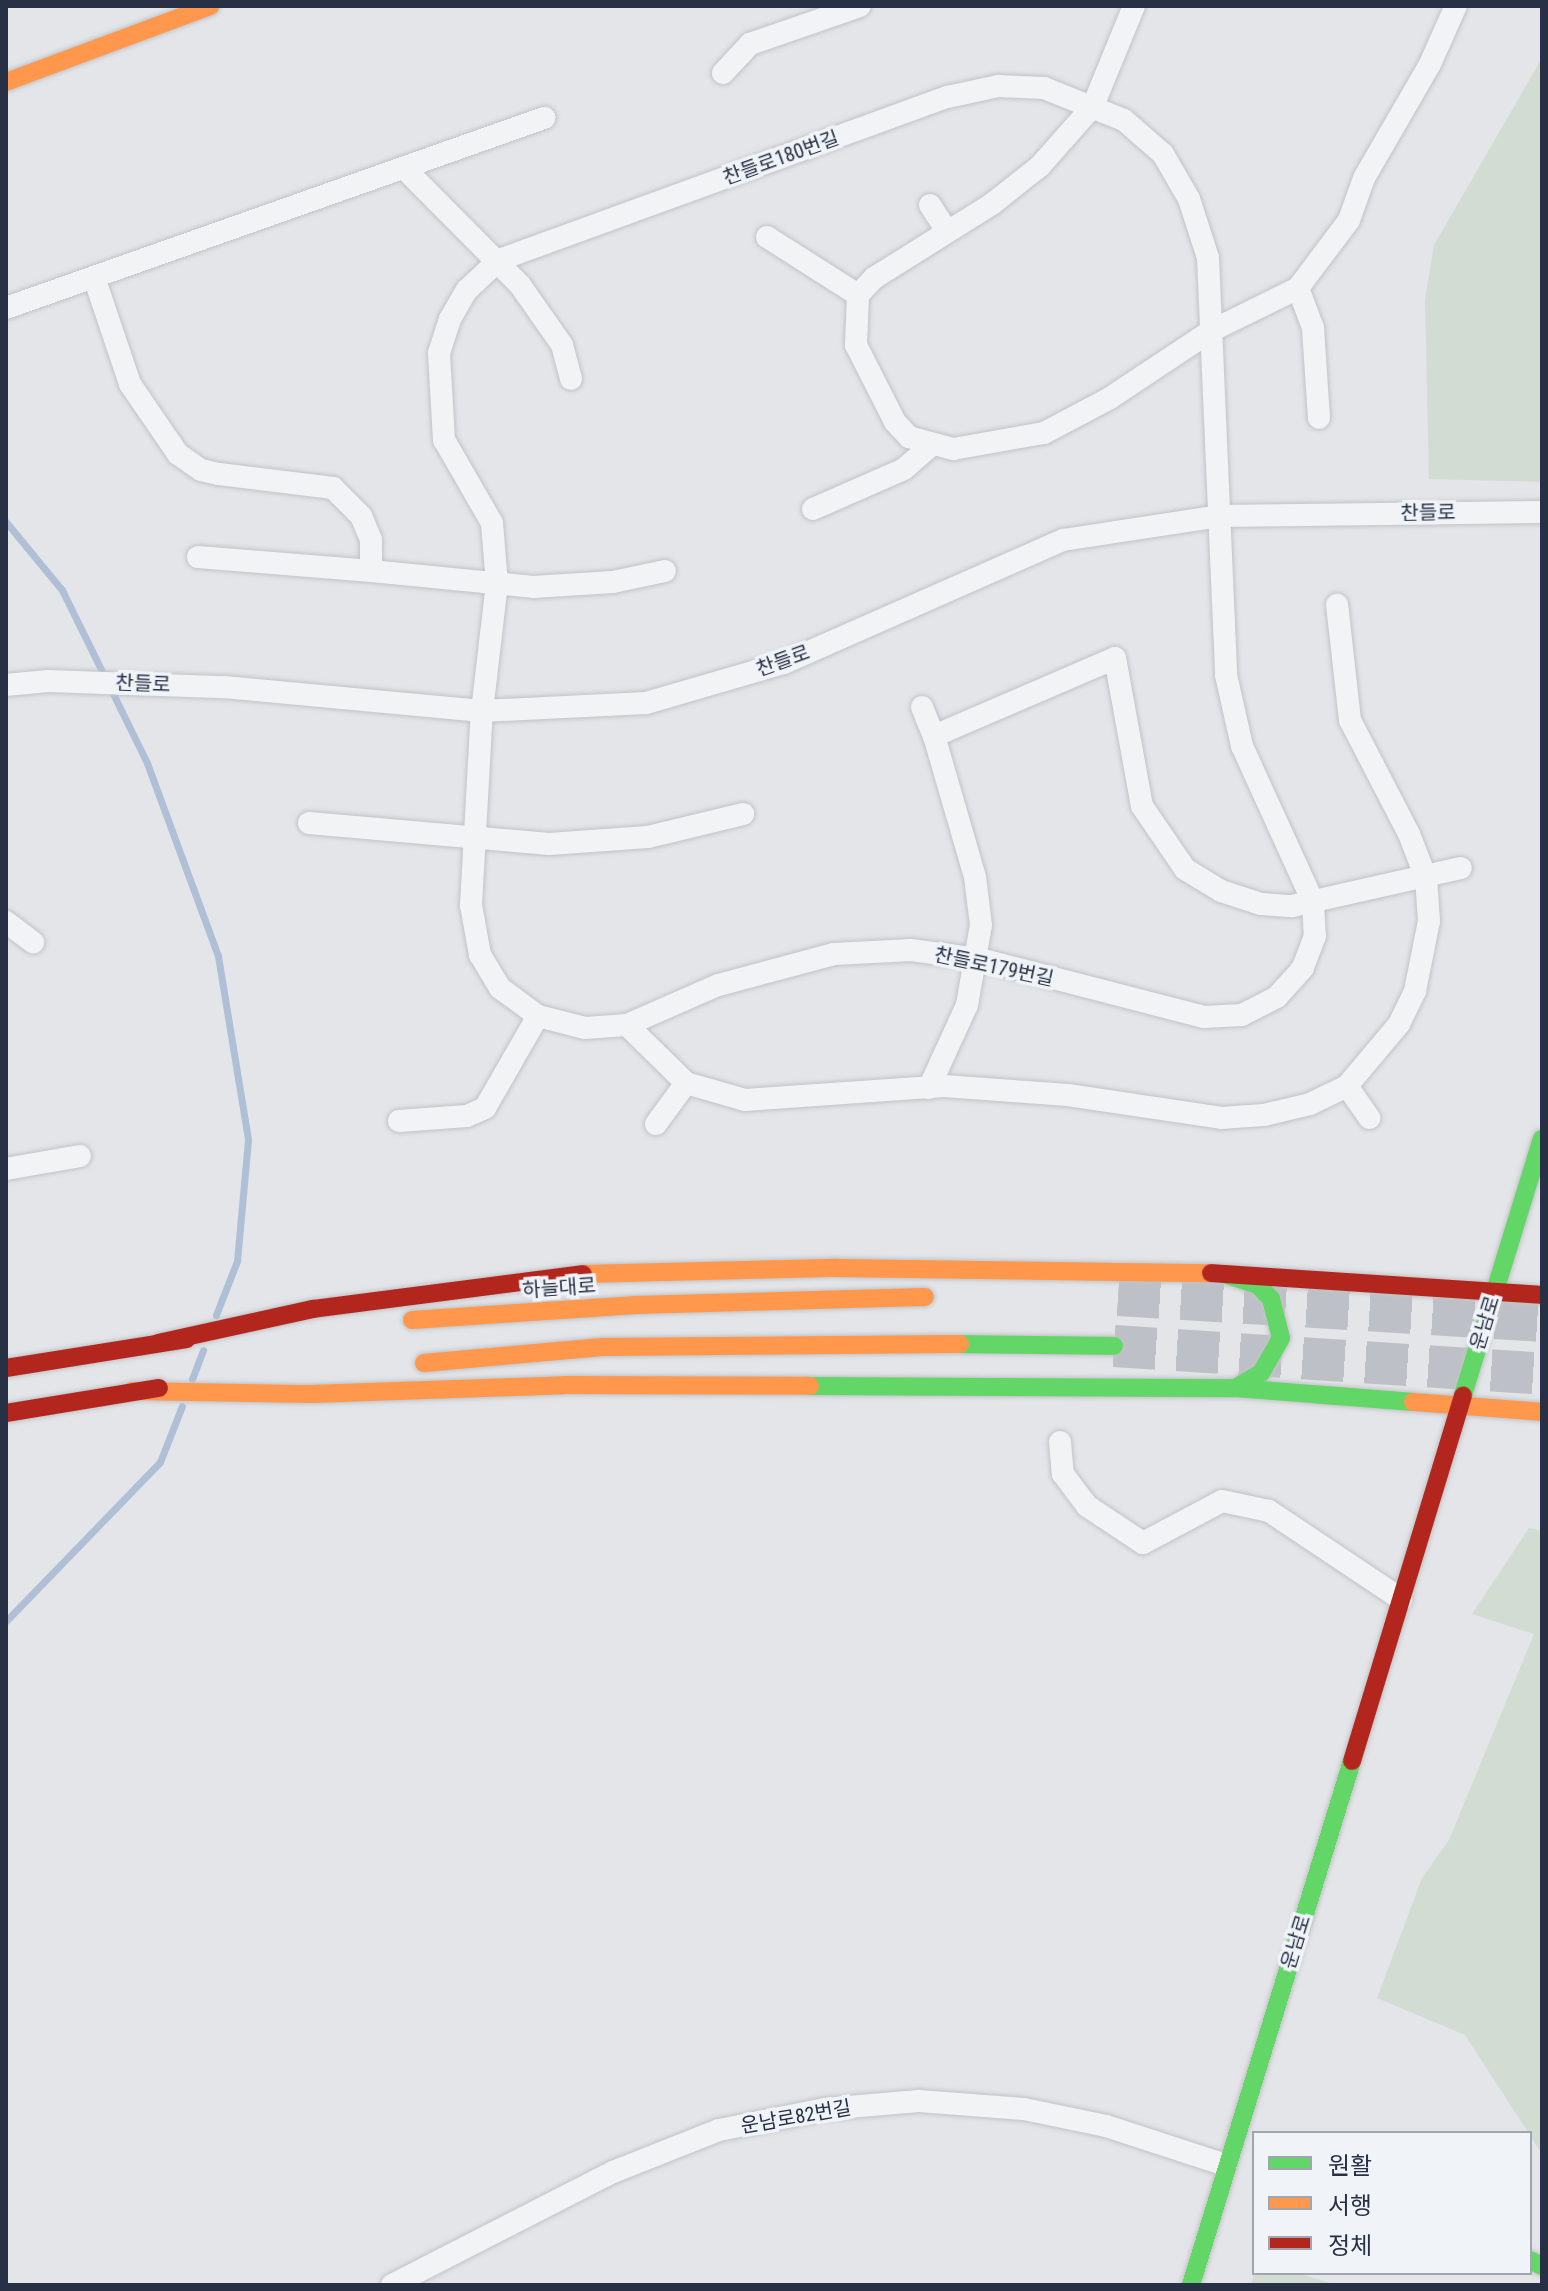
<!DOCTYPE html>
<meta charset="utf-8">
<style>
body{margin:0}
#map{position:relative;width:1548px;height:2291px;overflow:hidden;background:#e3e5e8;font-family:"Roboto Condensed","Noto Sans KR",sans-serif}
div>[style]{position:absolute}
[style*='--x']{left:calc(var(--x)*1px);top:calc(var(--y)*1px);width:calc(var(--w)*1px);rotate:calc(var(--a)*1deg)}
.green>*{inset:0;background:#d2dcd3}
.stream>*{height:7px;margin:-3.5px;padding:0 3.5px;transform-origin:3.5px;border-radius:3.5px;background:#aebfd6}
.highway-tunnel>*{height:42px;margin-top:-21px;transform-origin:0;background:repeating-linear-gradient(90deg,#bdc1c7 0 42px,transparent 0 63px)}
.roads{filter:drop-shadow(0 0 2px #c1c3c6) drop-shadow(0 0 2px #c1c3c6)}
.street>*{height:22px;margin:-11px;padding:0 11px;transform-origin:11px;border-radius:11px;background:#f2f3f5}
.fast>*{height:18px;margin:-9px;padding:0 9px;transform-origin:9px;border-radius:9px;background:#63d668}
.slow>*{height:18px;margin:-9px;padding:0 9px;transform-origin:9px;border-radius:9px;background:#ff974d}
.jam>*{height:18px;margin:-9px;padding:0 9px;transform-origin:9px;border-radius:9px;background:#b3261e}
span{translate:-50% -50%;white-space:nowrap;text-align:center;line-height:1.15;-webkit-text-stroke:7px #f0f3f8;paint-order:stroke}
.street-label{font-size:20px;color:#273044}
.frame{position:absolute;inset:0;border:8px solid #273044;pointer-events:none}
.legend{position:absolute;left:1252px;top:2131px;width:280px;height:144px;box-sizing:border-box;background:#f0f3f8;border:2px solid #a0a5b0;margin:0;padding:10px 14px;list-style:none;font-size:24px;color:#273044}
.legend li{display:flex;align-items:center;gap:16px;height:40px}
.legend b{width:40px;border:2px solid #a0a5b0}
</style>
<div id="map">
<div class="green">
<div style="clip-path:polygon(1542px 58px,1542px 482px,1429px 479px,1425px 300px,1434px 245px)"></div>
<div style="clip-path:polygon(1529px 1528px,1542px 1531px,1542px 2154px,1465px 2035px,1377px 1998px,1422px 1878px,1449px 1840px,1534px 1634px,1472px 1614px)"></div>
<div style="clip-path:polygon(1254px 2273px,1297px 2273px,1337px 2285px,1251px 2285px)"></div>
</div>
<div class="stream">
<div style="--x:6;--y:522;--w:88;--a:50.5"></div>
<div style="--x:62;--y:590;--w:193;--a:63.8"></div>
<div style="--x:147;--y:763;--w:206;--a:69.8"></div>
<div style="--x:218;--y:956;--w:186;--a:80.7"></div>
<div style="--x:248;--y:1140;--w:121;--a:95.2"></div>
<div style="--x:237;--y:1261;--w:58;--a:111.3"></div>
<div style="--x:192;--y:1379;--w:31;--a:-69"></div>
<div style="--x:6;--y:1621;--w:221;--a:-45.9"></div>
<div style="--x:160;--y:1462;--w:60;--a:-68.6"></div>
</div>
<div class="highway-tunnel">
<div style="--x:1118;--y:1295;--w:425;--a:3.5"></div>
<div style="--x:1114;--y:1346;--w:429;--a:3.7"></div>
</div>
<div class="roads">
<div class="street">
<div style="--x:1134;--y:6;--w:108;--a:112.3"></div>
<div style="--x:1093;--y:106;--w:80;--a:131.5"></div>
<div style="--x:1040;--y:166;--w:61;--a:141.6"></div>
<div style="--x:992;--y:204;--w:139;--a:147.9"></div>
<div style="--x:874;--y:278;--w:23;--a:133"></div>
<div style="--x:858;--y:295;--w:50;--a:92.3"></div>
<div style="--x:856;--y:345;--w:86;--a:63.1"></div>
<div style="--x:895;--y:422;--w:21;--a:47"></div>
<div style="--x:909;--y:437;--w:46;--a:15.3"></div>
<div style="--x:953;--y:449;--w:92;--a:-10"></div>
<div style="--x:1044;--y:433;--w:75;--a:-27.9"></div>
<div style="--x:1110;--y:398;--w:121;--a:-33.6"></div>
<div style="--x:1211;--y:331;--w:97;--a:-26.3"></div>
<div style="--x:1298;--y:288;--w:85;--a:-53.1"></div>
<div style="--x:1349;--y:220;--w:45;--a:-70.3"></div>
<div style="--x:1364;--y:178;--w:132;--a:-59.9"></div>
<div style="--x:1430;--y:64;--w:64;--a:-65.9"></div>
<div style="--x:723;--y:73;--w:40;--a:-47"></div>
<div style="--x:750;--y:44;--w:116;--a:-19.1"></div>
<div style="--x:998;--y:86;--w:46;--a:2.5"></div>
<div style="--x:1044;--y:88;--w:86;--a:21.8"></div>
<div style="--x:1124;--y:120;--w:52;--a:41.1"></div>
<div style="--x:1163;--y:154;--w:52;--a:60"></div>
<div style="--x:1189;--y:199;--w:62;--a:72.1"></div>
<div style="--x:1208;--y:258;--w:417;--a:87.5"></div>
<div style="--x:1226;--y:675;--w:73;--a:77.3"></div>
<div style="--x:1242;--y:746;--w:171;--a:65.5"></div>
<div style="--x:1313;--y:902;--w:34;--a:87"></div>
<div style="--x:1315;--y:936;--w:34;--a:111"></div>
<div style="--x:1303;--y:968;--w:39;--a:132"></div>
<div style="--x:1277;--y:997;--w:39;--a:153"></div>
<div style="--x:1242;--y:1015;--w:38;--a:177"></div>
<div style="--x:1204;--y:1017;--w:232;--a:-165.5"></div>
<div style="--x:979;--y:959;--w:69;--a:-172.5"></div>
<div style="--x:911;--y:950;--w:77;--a:177"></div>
<div style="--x:834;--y:954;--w:120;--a:165"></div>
<div style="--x:718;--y:985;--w:99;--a:156.3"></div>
<div style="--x:627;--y:1025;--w:42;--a:175.9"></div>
<div style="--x:585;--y:1028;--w:49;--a:-165.7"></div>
<div style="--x:538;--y:1016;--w:47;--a:-143.6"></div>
<div style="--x:500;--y:988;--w:39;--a:-121"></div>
<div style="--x:480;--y:955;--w:51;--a:-100.2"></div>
<div style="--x:471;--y:905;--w:194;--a:-86.8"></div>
<div style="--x:482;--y:711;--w:128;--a:-83.3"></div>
<div style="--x:497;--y:584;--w:61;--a:-94.7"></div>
<div style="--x:492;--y:523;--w:96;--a:-120"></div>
<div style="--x:444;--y:440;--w:87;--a:-93.3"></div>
<div style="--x:439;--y:353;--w:36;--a:-72"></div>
<div style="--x:450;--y:319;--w:34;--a:-60"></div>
<div style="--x:467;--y:290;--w:44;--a:-43.2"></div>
<div style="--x:499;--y:260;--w:478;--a:-20"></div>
<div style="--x:948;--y:97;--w:51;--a:-12.4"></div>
<div style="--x:404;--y:168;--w:165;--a:45.2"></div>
<div style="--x:520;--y:285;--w:73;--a:55"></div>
<div style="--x:562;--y:345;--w:35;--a:75"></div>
<div style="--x:930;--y:205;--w:30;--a:57"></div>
<div style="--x:767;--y:237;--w:108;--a:32.5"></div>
<div style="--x:94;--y:277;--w:113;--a:71.4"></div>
<div style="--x:130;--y:384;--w:85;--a:55.6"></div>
<div style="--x:178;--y:454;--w:28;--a:35"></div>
<div style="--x:201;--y:470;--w:18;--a:13"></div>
<div style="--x:219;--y:474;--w:115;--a:7"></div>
<div style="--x:333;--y:488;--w:40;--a:45"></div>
<div style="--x:361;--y:516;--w:26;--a:67"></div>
<div style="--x:371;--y:540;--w:31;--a:90"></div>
<div style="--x:371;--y:571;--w:163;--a:5.6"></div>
<div style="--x:533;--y:587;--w:80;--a:-3.6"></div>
<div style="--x:613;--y:582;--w:53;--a:-11.9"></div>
<div style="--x:1298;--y:288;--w:43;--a:69.4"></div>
<div style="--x:1313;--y:328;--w:90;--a:86.2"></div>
<div style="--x:6;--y:308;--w:571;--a:-19.45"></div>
<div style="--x:813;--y:509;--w:99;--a:-23.7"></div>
<div style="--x:904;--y:469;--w:35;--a:-41"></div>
<div style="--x:198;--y:557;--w:174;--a:4.6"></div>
<div style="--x:6;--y:685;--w:42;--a:-5.4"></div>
<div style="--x:48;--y:681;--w:176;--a:2"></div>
<div style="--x:224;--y:687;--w:259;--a:5.3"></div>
<div style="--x:482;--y:711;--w:164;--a:-2.8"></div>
<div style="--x:646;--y:703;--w:144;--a:-16.2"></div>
<div style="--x:784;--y:663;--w:305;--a:-23.8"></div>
<div style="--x:1063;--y:540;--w:158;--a:-8.7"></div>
<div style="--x:1219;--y:516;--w:323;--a:-0.7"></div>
<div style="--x:922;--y:707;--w:31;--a:68"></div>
<div style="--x:309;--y:823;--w:241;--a:5"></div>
<div style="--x:549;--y:844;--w:99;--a:-4"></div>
<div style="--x:648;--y:837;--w:98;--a:-13.6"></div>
<div style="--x:6;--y:922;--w:34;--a:37"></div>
<div style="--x:627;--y:1025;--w:83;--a:44.5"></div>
<div style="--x:686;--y:1083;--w:61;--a:16.1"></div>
<div style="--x:745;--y:1100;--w:199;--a:-4"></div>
<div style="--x:944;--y:1086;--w:124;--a:4.2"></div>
<div style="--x:1068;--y:1095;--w:155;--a:8.5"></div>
<div style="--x:1221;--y:1118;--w:43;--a:-4"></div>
<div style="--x:1264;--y:1115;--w:47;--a:-13.4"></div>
<div style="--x:1310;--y:1104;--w:41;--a:-25.9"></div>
<div style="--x:1347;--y:1086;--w:81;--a:-50"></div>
<div style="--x:1399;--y:1024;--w:37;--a:-64"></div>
<div style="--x:1415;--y:991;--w:71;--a:-78.7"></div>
<div style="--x:1429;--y:921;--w:43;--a:-94"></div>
<div style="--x:1426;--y:878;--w:47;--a:-111.1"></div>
<div style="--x:1409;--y:834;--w:128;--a:-117.4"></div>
<div style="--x:1350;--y:720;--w:116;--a:-96.4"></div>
<div style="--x:1347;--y:1086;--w:39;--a:55"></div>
<div style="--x:929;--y:1088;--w:91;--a:-65.4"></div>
<div style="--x:967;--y:1005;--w:81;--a:-80.1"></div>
<div style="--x:981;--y:925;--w:48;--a:-97.1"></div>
<div style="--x:975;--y:877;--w:147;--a:-106.2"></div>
<div style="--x:934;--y:736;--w:197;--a:-23.3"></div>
<div style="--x:1115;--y:658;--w:150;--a:79.7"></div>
<div style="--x:1142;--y:806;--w:76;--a:55.7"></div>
<div style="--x:1185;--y:869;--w:42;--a:31.4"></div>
<div style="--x:1221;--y:891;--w:42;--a:18"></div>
<div style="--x:1261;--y:904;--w:31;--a:4"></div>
<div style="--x:1292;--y:906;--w:173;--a:-12.7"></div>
<div style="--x:399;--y:1121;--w:68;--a:-4.2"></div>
<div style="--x:467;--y:1116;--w:20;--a:-24"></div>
<div style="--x:485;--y:1108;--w:106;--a:-60.1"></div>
<div style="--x:656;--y:1124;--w:51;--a:-53.8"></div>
<div style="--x:6;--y:1169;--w:75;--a:-10"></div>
<div style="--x:1060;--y:1442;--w:32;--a:85"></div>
<div style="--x:1063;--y:1474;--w:40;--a:53"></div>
<div style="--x:1087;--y:1506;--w:67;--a:33.5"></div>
<div style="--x:1143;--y:1543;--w:89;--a:-28"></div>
<div style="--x:1222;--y:1501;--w:48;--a:12"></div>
<div style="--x:1269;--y:1511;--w:159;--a:33.7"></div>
<div style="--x:392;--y:2285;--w:248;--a:-27.1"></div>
<div style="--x:613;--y:2172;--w:114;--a:-21.6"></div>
<div style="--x:719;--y:2130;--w:108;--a:-11.2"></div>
<div style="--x:825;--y:2109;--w:94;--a:-4.9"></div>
<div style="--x:919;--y:2101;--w:105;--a:4.4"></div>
<div style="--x:1024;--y:2109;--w:84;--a:11.7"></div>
<div style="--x:1106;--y:2126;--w:126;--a:18"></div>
</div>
<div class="fast">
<div style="--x:1227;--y:1275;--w:33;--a:18"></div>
<div style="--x:1258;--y:1285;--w:19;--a:47"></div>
<div style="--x:1271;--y:1299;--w:40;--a:75.6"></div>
<div style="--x:1281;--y:1338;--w:40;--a:119.7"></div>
<div style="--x:1261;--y:1373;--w:30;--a:150"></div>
<div style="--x:960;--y:1344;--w:154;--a:0.7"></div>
<div style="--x:810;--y:1386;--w:425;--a:0.3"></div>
<div style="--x:1235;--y:1388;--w:179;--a:4.5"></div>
<div style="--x:1463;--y:1395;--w:268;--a:-72.9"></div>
<div style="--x:1530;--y:2260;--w:13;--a:27"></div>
<div style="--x:1191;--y:2285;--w:548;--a:-72.92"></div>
</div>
<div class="slow">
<div style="--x:6;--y:82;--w:218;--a:-20.4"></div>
<div style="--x:583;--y:1274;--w:254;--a:-1.4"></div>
<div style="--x:837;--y:1268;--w:374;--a:0.8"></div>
<div style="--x:412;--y:1320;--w:225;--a:-3.8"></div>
<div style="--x:636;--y:1305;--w:289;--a:-1.6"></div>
<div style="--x:424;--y:1363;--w:179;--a:-5.1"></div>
<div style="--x:602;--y:1347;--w:358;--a:-0.5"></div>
<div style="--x:132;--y:1391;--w:179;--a:1"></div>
<div style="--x:311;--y:1394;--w:254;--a:-2"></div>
<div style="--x:565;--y:1385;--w:245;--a:0.2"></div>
<div style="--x:1413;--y:1402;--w:129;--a:4.4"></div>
</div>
<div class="jam">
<div style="--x:1211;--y:1273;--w:332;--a:3.8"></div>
<div style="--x:158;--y:1343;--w:159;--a:-12.4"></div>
<div style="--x:313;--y:1309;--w:272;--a:-7.4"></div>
<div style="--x:6;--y:1368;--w:183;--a:-9.1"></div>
<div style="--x:6;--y:1413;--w:155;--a:-9.3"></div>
<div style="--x:1352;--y:1761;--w:382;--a:-73.1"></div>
</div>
</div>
<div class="street-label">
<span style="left:781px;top:158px;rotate:-20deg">찬들로180번길</span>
<span style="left:1428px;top:513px;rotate:-1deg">찬들로</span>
<span style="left:783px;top:661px;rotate:-20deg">찬들로</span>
<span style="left:143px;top:684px;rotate:2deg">찬들로</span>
<span style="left:994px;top:967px;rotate:12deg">찬들로179번길</span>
<span style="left:559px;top:1288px;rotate:-4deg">하늘대로</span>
<span style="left:1485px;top:1323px;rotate:-73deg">운남로</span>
<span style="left:1296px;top:1942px;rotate:-73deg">운남로</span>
<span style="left:796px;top:2117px;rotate:-10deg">운남로82번길</span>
</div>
<div class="frame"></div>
<ul class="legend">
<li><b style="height:10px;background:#63d668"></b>원활</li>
<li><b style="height:10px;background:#ff974d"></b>서행</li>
<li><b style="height:10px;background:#b3261e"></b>정체</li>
</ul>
</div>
